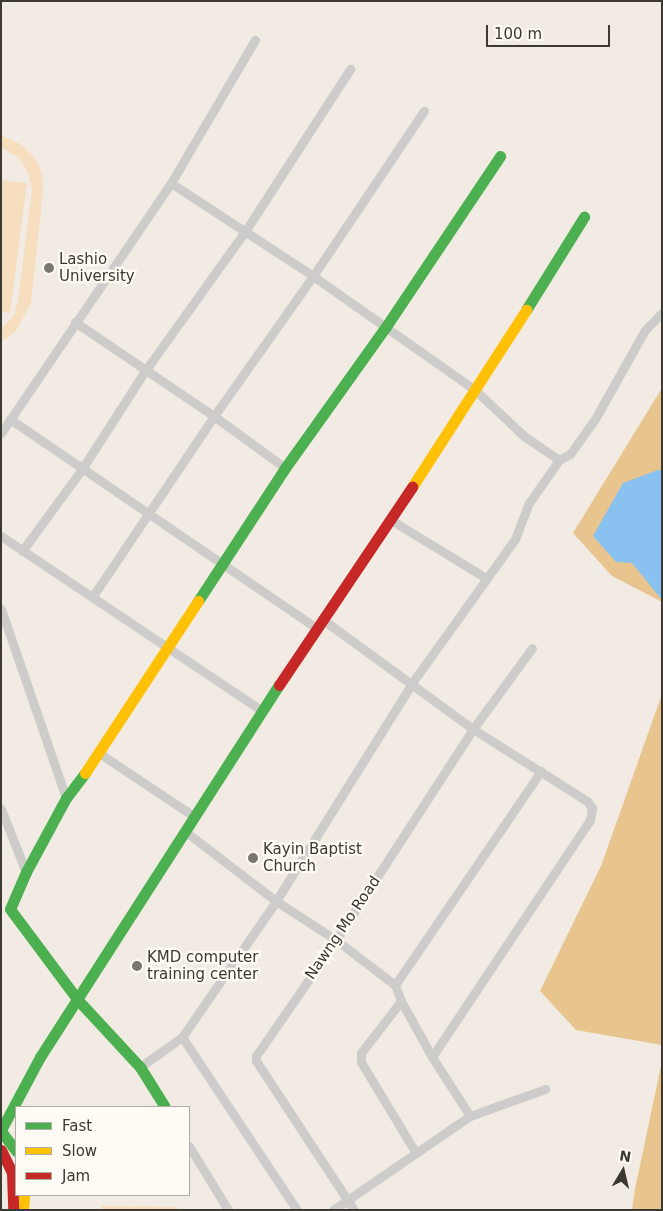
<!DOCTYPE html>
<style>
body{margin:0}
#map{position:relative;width:663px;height:1211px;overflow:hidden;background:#f1ebe3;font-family:"DejaVu Sans",sans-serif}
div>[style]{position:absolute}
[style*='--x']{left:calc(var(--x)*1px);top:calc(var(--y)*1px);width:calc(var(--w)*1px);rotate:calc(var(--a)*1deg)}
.green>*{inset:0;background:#f6debe}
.forest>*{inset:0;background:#e8c48e}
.water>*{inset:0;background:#89c2f0}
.street>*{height:9px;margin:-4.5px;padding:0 4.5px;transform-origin:4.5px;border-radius:4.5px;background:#cdccca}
.fast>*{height:11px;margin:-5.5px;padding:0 5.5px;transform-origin:5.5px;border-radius:5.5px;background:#4caf50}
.slow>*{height:11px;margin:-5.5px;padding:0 5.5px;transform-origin:5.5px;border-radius:5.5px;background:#ffc107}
.jam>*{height:11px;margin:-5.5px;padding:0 5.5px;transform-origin:5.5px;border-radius:5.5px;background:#c62828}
.dots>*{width:14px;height:14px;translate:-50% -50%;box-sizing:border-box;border:2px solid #fefaf4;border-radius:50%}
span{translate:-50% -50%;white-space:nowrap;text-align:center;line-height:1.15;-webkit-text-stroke:4.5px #fefaf4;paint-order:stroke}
.poi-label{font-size:15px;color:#3c3832}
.left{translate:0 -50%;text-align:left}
.street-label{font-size:15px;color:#3c3832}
.frame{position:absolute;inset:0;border:2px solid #3c3832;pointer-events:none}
.legend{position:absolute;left:15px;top:1106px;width:175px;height:90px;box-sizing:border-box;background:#fefaf4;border:1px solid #b0aca6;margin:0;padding:6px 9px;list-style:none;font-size:15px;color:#3c3832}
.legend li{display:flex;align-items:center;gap:10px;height:25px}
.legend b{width:25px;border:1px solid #b0aca6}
.north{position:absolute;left:598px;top:1146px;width:50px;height:50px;-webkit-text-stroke:4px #fefaf4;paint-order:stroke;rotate:9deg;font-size:14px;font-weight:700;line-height:20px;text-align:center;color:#3c3832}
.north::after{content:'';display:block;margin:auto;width:18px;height:22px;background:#3c3832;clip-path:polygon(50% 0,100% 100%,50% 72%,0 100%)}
.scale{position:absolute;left:486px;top:25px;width:124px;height:22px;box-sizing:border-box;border:2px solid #3c3832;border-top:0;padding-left:6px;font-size:15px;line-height:18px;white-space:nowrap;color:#3c3832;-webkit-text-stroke:4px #fefaf4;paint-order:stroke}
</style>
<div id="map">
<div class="green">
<div style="clip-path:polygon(1px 135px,22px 145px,35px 158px,42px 173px,43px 190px,31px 303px,16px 331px,1px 342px,1px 329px,14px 315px,18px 301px,32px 190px,28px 173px,19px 158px,1px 147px)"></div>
<div style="clip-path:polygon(1px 180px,27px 183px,10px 313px,1px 312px)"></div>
<div style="clip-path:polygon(102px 1206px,178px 1207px,178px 1210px,102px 1210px)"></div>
</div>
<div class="forest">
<div style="clip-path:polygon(662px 388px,662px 602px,612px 576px,573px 533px)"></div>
<div style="clip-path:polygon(662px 694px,662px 1045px,576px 1030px,540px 991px,601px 866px)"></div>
<div style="clip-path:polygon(662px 1061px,662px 1210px,632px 1210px,635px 1189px)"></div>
</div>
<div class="water">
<div style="clip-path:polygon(658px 470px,662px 470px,662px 600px,632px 563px,616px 562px,593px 536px,623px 483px)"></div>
</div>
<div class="street">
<div style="--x:171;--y:183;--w:166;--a:-59.6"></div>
<div style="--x:75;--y:322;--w:168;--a:34.1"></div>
<div style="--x:214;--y:416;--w:88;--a:36.2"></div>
<div style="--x:10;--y:419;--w:371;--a:34.3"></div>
<div style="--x:1;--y:433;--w:302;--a:-55.8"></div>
<div style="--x:171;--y:183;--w:170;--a:33.2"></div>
<div style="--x:313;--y:276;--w:198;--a:35.1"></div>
<div style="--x:475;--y:390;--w:67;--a:43.2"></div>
<div style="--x:524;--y:436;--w:42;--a:34.4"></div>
<div style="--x:391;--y:520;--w:111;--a:31.4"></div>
<div style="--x:1;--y:536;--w:314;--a:33.8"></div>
<div style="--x:22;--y:551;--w:102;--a:-53.8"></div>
<div style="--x:82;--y:469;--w:117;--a:-57.3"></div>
<div style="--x:145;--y:371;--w:173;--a:-54.4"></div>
<div style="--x:246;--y:230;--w:192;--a:-57.1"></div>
<div style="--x:93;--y:596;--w:217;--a:-56.1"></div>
<div style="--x:214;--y:416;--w:171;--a:-54.7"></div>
<div style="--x:313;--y:276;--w:199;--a:-56.1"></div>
<div style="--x:1;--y:609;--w:200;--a:71"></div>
<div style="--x:322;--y:619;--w:187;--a:36.1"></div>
<div style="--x:473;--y:729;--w:135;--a:32.3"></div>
<div style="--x:587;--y:801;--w:9;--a:54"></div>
<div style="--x:592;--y:808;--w:12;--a:99"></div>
<div style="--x:590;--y:820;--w:285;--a:123.7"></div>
<div style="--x:99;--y:753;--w:115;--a:33.7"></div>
<div style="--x:1;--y:809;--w:68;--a:68.4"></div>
<div style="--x:186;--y:832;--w:113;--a:37.5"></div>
<div style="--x:276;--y:901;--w:72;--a:33"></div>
<div style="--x:336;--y:940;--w:74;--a:37.3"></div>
<div style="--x:395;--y:985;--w:17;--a:69"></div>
<div style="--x:401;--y:1001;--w:64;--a:61"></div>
<div style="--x:432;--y:1057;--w:70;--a:57.2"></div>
<div style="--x:395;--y:985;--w:259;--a:-55.7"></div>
<div style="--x:401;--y:1001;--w:66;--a:127.6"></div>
<div style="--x:361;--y:1053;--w:9;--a:90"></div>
<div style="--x:361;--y:1062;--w:106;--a:58.9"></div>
<div style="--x:140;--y:1067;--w:52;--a:-35.5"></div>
<div style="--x:189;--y:1146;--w:75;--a:58.6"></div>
<div style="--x:297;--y:1210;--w:208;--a:-123.6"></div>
<div style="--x:182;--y:1037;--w:165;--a:-55.3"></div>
<div style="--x:276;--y:901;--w:257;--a:-58"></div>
<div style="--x:412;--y:683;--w:177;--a:-54.4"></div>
<div style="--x:515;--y:539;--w:39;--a:-69"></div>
<div style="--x:529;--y:503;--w:52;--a:-55.1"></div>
<div style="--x:559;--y:460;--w:13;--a:-29"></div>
<div style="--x:570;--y:454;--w:43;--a:-54.5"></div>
<div style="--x:595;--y:419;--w:102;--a:-60.7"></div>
<div style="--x:645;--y:330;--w:24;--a:-45"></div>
<div style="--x:333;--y:1210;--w:166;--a:-34.5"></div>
<div style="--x:470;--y:1116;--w:80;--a:-19.8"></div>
<div style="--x:354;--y:1210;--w:178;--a:-123.3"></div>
<div style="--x:256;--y:1061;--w:5;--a:-90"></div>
<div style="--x:256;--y:1056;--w:141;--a:-55.4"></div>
<div style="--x:336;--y:940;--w:252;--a:-57"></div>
<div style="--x:473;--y:729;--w:100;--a:-53.9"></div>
</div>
<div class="fast">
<div style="--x:526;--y:310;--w:110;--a:-58.1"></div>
<div style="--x:198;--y:601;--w:159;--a:-56.8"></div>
<div style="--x:285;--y:468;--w:172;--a:-54.5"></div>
<div style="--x:385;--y:328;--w:207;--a:-56.2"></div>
<div style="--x:85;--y:773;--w:31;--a:127"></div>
<div style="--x:66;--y:798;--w:84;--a:118.4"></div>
<div style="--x:26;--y:872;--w:40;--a:113.4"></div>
<div style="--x:10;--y:909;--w:112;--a:53.3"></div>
<div style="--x:77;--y:999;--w:93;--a:47.2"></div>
<div style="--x:140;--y:1067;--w:47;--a:58"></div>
<div style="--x:1;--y:1130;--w:83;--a:-61.9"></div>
<div style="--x:40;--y:1057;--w:442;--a:-57.3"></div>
<div style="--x:1;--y:1131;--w:25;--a:53"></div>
</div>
<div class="slow">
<div style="--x:412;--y:487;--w:211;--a:-57.2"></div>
<div style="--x:85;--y:773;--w:206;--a:-56.7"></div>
<div style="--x:23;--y:1210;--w:15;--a:-86"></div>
</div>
<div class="jam">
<div style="--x:279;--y:685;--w:239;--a:-56.1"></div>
<div style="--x:1;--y:1150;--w:25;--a:64"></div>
<div style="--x:12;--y:1173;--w:37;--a:88"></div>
</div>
<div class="dots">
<div style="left:49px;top:268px;background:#7b7770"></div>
<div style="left:253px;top:858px;background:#7b7770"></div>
<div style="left:137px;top:966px;background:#7b7770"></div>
</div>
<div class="poi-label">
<span class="left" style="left:59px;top:268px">Lashio<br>University</span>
<span class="left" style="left:263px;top:858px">Kayin Baptist<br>Church</span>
<span class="left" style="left:147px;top:966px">KMD computer<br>training center</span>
</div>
<div class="street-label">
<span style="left:343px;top:928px;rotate:-56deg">Nawng Mo Road</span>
</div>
<div class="frame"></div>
<ul class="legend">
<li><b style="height:6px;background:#4caf50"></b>Fast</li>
<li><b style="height:6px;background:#ffc107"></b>Slow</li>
<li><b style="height:6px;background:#c62828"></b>Jam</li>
</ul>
<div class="north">N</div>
<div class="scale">100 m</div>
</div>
